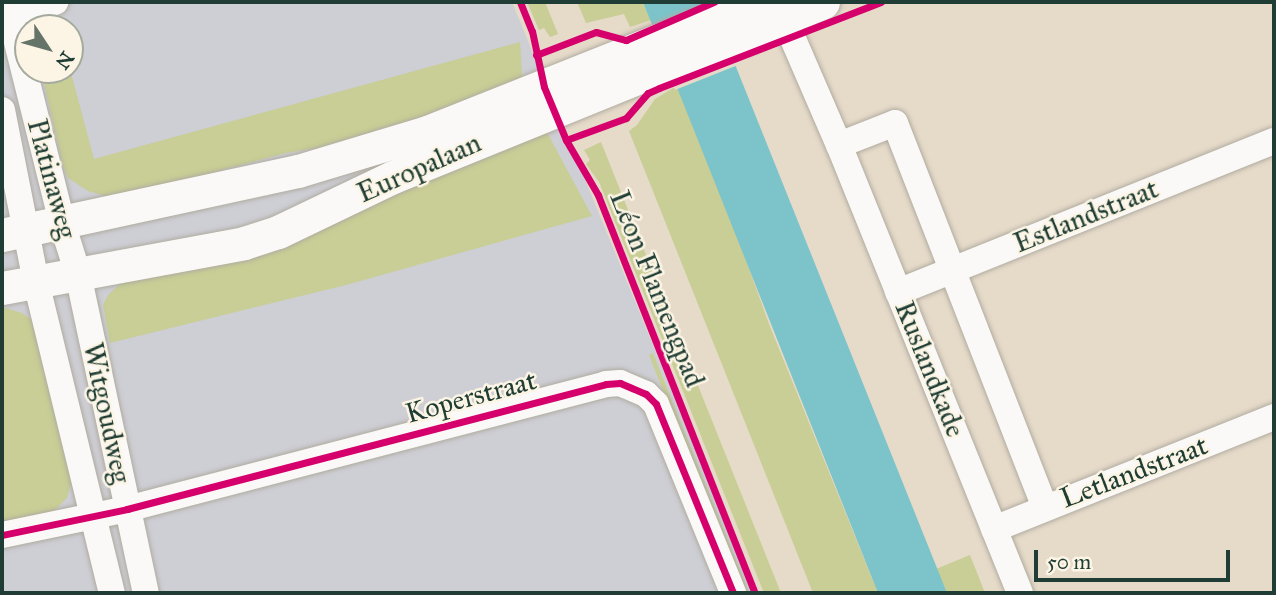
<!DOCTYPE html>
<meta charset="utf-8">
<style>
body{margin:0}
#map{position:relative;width:1276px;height:595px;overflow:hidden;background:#e6dac9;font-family:"IM FELL Great Primer",serif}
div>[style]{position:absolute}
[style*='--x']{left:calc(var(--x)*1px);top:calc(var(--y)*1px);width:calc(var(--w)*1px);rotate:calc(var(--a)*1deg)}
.industrial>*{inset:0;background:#ceced5}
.green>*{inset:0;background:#c8ce95}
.water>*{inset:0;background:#7cc4ca}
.pier>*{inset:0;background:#e6dac9}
.roads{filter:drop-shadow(0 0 2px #b0aca0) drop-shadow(0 0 2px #b0aca0)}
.minor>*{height:26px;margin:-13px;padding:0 13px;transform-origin:13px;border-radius:13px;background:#fbf9f7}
.tertiary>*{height:33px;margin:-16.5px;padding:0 16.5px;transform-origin:16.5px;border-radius:16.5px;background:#fbf9f7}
.cycleway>*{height:7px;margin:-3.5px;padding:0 3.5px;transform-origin:3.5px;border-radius:3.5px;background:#d6006c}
span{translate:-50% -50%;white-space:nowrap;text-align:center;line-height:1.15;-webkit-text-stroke:5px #fcf5e5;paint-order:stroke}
.street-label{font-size:28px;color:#1f3d34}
.frame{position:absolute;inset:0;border:4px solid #1f3d34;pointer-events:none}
.north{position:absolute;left:14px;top:14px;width:70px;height:70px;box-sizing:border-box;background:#fcf5e5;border:2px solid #a4ab9e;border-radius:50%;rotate:126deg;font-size:19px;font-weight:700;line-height:28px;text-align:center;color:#1f3d34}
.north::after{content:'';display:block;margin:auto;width:24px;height:32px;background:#657468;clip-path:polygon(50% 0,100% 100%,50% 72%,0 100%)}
.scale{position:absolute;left:1034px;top:550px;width:196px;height:32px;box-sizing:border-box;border:4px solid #1f3d34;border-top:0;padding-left:9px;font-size:21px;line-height:24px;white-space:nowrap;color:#1f3d34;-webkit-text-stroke:5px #fcf5e5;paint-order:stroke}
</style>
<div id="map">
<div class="industrial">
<div style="clip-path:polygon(evenodd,2px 2px,512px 2px,755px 593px,2px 593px,2px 2px,28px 28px,70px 28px,70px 70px,28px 70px,28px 28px)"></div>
</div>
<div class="green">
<div style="clip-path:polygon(527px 2px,545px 2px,558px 34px,550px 37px,544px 28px,539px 30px)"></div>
<div style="clip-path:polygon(577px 2px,643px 2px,651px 20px,630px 27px,624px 14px,586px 23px)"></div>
<div style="clip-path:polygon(520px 42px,522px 75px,527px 86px,318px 148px,286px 153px,172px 183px,105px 196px,88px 191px,68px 178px,63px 166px,41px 70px,70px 69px,94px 159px)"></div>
<div style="clip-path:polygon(677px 86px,727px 207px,769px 324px,878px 593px,813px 593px,629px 131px,637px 125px,655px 99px)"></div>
<div style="clip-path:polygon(543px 125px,592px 216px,346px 285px,110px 343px,103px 305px,108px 295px,125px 279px)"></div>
<div style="clip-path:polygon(601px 142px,703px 398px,781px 593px,764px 593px,599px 182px,586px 164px,590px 160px,584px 150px)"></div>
<div style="clip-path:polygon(2px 307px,22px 313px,32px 320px,73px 476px,67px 498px,53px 512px,2px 522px)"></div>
<div style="clip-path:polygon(653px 353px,749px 593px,743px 593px,649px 355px)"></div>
<div style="clip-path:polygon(970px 555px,985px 593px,947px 593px,936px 569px)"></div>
</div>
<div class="water">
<div style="clip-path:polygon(643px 2px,710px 2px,947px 593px,878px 593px)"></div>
</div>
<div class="pier">
<div style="clip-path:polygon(726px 35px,738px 65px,675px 90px,663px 61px)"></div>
</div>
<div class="roads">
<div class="minor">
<div style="--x:7;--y:2;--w:228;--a:76"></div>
<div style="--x:62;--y:223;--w:53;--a:72.6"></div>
<div style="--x:78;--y:274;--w:326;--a:78"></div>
<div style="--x:777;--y:2;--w:156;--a:66.6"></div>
<div style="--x:839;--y:145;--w:483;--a:68"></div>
<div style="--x:2;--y:15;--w:55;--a:-13.8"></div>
<div style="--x:2;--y:110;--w:175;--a:78.8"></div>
<div style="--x:36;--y:282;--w:320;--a:76.3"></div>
<div style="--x:839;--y:145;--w:60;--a:-21.4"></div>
<div style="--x:895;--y:123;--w:412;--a:68.7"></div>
<div style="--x:898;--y:292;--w:405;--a:-21.9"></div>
<div style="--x:994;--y:529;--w:302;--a:-21.8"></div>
<div style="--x:2;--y:535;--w:128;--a:-11.7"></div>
<div style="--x:127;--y:509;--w:495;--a:-14.6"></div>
<div style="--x:606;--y:384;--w:14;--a:-4"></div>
<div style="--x:620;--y:383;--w:28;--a:23"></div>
<div style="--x:646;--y:394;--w:14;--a:45"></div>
<div style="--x:656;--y:404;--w:204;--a:67.8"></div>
</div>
<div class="tertiary">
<div style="--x:2;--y:235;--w:303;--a:-12.2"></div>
<div style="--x:298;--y:171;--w:135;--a:-16.8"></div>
<div style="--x:427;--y:132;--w:351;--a:-21.7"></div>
<div style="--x:2;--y:288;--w:246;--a:-10.5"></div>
<div style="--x:244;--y:243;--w:36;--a:-18"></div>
<div style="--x:278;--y:232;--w:127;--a:-25.6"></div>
<div style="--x:393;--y:177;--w:464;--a:-22.1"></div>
</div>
</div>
<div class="cycleway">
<div style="--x:520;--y:2;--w:31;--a:68"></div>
<div style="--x:532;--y:31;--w:57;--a:77.9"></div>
<div style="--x:544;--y:87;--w:57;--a:67.5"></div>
<div style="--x:566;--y:140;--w:64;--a:59.8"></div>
<div style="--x:598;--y:195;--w:428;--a:68.5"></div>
<div style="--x:536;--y:55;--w:64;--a:-21"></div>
<div style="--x:596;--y:32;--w:31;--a:15"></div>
<div style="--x:626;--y:40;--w:96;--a:-23.4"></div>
<div style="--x:566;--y:140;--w:64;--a:-20.1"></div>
<div style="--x:626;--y:118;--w:33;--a:-49"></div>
<div style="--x:648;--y:93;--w:12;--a:-24"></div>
<div style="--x:659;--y:88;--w:238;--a:-21.2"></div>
<div style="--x:2;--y:535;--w:128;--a:-11.7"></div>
<div style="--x:127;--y:509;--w:495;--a:-14.6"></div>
<div style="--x:606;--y:384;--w:14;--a:-4"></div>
<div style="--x:620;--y:383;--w:28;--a:23"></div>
<div style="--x:646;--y:394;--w:14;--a:45"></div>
<div style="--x:656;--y:404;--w:204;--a:67.8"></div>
</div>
<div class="street-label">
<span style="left:419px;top:168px;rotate:-24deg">Europalaan</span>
<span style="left:52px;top:179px;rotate:75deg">Platinaweg</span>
<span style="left:1086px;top:216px;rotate:-22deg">Estlandstraat</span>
<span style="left:657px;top:289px;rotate:68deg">Léon Flamengpad</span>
<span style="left:930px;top:369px;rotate:68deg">Ruslandkade</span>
<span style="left:471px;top:397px;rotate:-15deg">Koperstraat</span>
<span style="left:107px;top:413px;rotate:78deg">Witgoudweg</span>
<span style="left:1134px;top:472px;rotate:-21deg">Letlandstraat</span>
</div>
<div class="frame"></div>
<div class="north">N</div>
<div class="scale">50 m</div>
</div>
